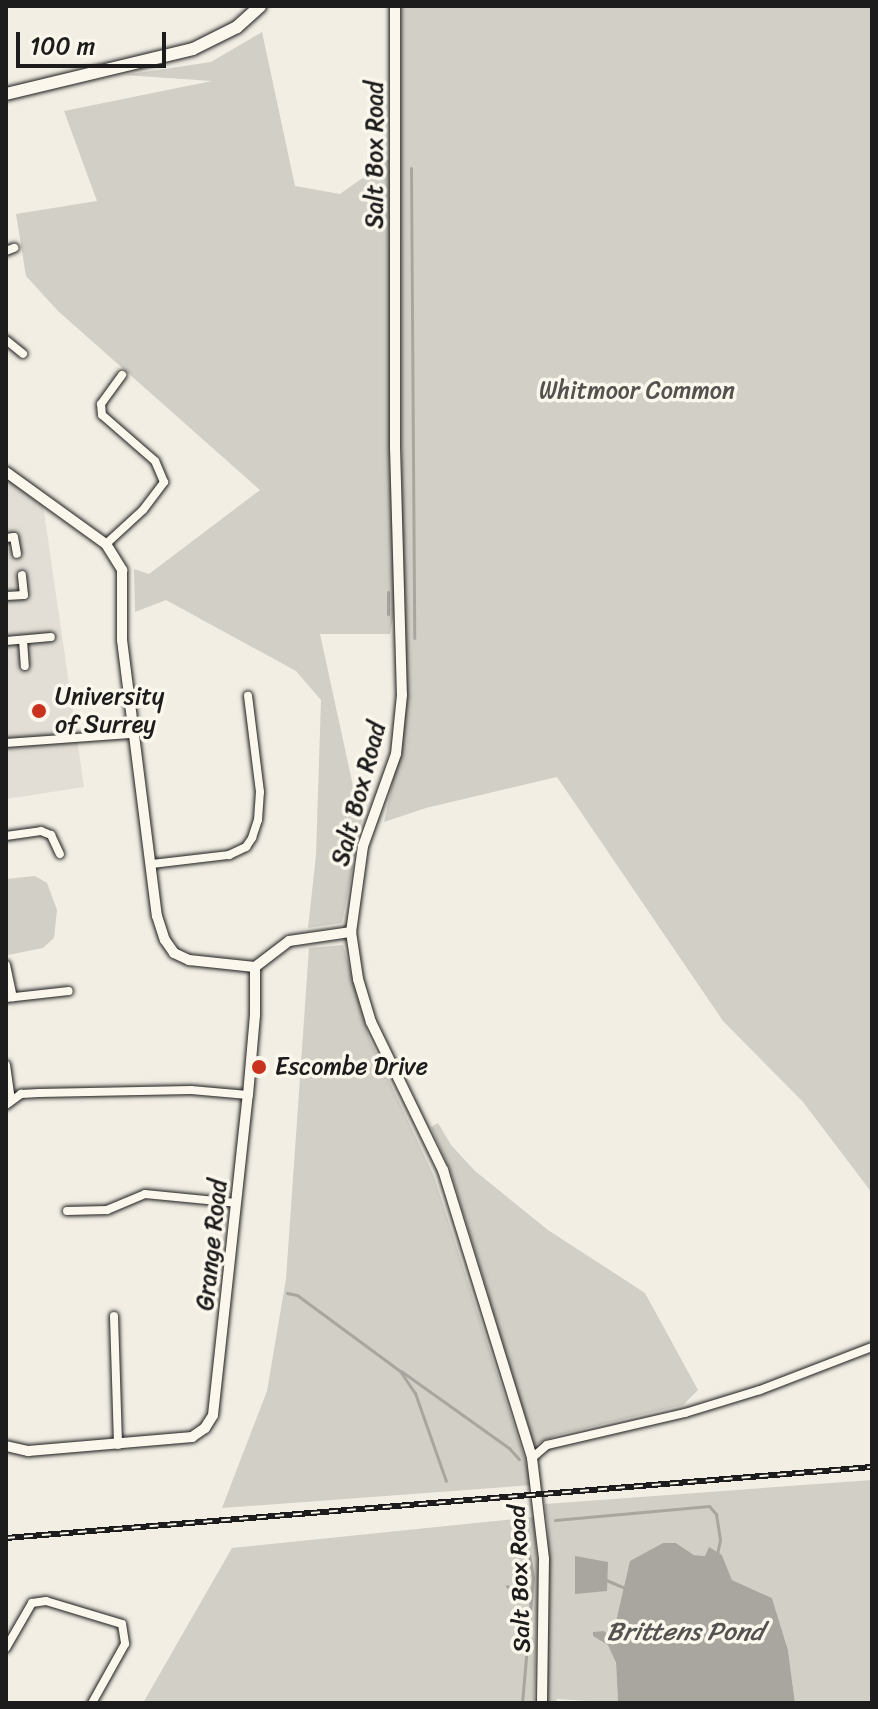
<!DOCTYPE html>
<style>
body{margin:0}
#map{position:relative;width:878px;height:1709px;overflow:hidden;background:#f2eee4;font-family:Sriracha,sans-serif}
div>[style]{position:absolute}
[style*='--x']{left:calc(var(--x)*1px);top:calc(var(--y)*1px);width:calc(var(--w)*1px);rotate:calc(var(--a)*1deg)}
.built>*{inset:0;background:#e2ded5}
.green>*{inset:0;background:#d2cfc6}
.water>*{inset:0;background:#a9a6a0}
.stream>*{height:3px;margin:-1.5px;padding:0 1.5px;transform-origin:1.5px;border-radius:1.5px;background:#a9a6a0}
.roads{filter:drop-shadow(0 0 2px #1c1c1c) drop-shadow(0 0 2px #1c1c1c)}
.minor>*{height:8px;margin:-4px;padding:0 4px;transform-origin:4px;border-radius:4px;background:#fbf7ec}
.tertiary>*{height:10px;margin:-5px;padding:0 5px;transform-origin:5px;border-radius:5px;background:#fbf7ec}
.primary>*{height:12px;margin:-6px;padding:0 6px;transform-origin:6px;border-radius:6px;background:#fbf7ec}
.rail>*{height:6px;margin-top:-3px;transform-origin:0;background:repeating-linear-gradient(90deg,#fbf7ec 0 9px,#1c1c1c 0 18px);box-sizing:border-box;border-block:2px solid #1c1c1c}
.dots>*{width:22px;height:22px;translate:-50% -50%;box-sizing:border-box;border:4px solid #fbf7ec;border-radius:50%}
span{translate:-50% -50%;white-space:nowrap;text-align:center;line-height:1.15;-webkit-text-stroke:7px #fbf7ec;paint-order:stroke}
.street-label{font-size:24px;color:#1c1c1c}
.park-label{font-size:24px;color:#53524f}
.poi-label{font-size:24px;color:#1c1c1c}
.left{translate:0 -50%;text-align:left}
.water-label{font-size:26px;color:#545351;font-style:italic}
.frame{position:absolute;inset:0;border:8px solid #1c1c1c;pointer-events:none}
.scale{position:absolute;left:16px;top:32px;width:150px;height:36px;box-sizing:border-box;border:4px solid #1c1c1c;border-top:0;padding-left:10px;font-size:24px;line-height:28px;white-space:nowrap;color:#1c1c1c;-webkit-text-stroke:6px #fbf7ec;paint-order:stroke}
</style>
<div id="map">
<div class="built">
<div style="clip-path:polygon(6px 478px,43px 505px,84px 787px,6px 799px)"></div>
</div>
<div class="green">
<div style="clip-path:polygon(401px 6px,872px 6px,872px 1193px,803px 1102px,723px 1021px,557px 777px,426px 808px,384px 822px,402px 740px)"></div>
<div style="clip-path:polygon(262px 32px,295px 186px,340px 194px,389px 159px,394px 612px,390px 634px,320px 634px,355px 795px,364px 806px,342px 923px,308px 928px,316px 855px,321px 700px,296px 671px,166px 600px,135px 612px,134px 569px,149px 574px,260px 490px,58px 311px,26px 276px,16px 214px,97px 201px,64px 111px,212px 81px,124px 75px,211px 62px)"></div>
<div style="clip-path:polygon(35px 876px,47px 883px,57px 910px,54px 938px,43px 948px,8px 955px,6px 879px)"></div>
<div style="clip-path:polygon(343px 945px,369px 1038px,434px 1176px,533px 1485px,222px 1508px,267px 1391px,286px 1279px,309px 948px)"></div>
<div style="clip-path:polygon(438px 1123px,451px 1145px,475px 1171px,548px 1230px,645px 1293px,698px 1390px,683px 1405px,557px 1435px,534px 1445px,451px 1172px,431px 1127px)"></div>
<div style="clip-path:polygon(872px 1480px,872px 1703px,795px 1703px,788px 1650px,772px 1598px,732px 1580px,722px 1555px,709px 1548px,706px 1556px,694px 1555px,676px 1543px,611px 1651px,616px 1664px,618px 1703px,557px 1699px,556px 1703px,546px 1703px,548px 1527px,545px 1504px)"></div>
<div style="clip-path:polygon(534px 1517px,538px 1576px,534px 1703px,143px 1703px,232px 1548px)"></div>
</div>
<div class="water">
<div style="clip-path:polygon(663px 1543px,676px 1543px,694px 1555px,705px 1556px,709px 1547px,722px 1555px,732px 1580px,772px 1598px,788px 1650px,795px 1703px,618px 1703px,616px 1663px,608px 1645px,593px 1636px,593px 1632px,604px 1631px,612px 1639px,630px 1561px)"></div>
<div style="clip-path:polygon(575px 1556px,608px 1562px,607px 1591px,575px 1594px)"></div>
</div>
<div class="stream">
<div style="--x:411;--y:168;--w:470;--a:89.6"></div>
<div style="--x:388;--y:614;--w:22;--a:-90"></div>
<div style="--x:287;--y:1293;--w:10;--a:11"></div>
<div style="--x:297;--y:1295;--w:128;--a:36.4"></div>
<div style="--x:400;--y:1371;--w:27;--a:56"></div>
<div style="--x:415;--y:1393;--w:93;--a:70.6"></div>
<div style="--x:401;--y:1371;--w:133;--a:35.5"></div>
<div style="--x:509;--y:1448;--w:15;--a:48"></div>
<div style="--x:555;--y:1520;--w:155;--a:-5.2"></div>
<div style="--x:709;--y:1506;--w:11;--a:49"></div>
<div style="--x:716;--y:1514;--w:26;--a:81"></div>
<div style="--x:720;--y:1540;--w:14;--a:102"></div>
<div style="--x:606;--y:1580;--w:21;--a:23"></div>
<div style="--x:507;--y:1586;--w:29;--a:36"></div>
<div style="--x:522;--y:1703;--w:126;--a:-85"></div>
<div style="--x:533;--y:1577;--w:22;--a:-100"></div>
</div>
<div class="roads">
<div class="minor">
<div style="--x:6;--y:251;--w:9;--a:-21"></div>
<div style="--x:6;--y:340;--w:22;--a:39"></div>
<div style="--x:6;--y:538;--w:8;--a:-7"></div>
<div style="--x:14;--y:537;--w:17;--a:80"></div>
<div style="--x:106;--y:544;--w:50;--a:-42.6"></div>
<div style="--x:143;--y:510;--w:35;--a:-53"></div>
<div style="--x:164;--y:482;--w:23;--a:-113"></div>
<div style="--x:155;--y:461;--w:70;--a:-139"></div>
<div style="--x:102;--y:415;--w:11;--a:-95"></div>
<div style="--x:101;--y:404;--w:36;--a:-54"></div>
<div style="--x:6;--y:596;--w:18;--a:-3"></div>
<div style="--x:24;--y:595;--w:20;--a:-96"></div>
<div style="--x:23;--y:640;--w:26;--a:86"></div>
<div style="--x:6;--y:641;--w:45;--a:-5.1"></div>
<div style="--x:6;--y:743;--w:127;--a:-4.1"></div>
<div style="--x:6;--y:836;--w:35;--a:-8"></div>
<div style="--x:41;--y:831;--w:11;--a:22"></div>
<div style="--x:51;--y:835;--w:21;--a:65"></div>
<div style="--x:152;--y:864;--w:78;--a:-6.7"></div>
<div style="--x:229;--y:855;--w:19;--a:-25"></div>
<div style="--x:246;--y:847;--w:11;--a:-56"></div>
<div style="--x:252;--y:838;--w:19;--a:-72"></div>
<div style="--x:258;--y:820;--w:28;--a:-86"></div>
<div style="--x:260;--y:792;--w:97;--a:-97.1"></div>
<div style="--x:6;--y:965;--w:33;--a:78"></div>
<div style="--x:6;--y:998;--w:63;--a:-6.3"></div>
<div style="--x:6;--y:1065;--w:34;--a:82"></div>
<div style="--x:6;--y:1105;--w:19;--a:-36"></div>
<div style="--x:21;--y:1094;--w:18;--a:-3"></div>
<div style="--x:39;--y:1093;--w:152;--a:-1.1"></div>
<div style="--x:191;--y:1090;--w:57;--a:5"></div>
<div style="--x:67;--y:1211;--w:40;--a:-1.4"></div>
<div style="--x:107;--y:1210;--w:41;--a:-22.8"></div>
<div style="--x:145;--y:1194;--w:91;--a:5.6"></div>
<div style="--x:114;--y:1316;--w:129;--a:88.2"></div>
<div style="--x:532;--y:1458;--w:20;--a:-41"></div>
<div style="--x:547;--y:1445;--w:142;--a:-13.1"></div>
<div style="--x:685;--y:1413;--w:78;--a:-17"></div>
<div style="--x:760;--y:1390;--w:120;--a:-21"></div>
<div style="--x:6;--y:1648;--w:52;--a:-60"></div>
<div style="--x:32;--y:1603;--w:14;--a:-8"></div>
<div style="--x:46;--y:1601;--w:79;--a:16.8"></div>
<div style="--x:122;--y:1624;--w:20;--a:81"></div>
<div style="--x:125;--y:1644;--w:68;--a:119.2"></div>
</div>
<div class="tertiary">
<div style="--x:395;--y:6;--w:441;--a:90"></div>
<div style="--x:395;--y:447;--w:248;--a:88.4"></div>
<div style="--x:402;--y:695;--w:59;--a:95.8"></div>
<div style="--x:396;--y:754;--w:98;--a:109.7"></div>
<div style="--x:363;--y:846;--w:87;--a:97.9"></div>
<div style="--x:351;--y:932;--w:48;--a:81.5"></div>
<div style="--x:358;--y:979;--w:45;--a:73.2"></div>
<div style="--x:371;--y:1022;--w:165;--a:64.1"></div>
<div style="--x:443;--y:1170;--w:301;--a:72.8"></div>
<div style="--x:532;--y:1458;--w:102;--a:83.2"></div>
<div style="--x:544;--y:1559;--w:144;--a:90.8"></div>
<div style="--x:6;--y:472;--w:123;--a:35.8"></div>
<div style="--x:106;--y:544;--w:31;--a:58"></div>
<div style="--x:122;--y:570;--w:70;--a:90"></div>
<div style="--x:122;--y:640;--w:278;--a:82.8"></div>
<div style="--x:157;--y:916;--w:25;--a:72"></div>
<div style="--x:165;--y:940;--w:16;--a:55"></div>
<div style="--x:174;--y:953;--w:17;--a:25"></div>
<div style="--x:189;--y:960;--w:66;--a:6.1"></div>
<div style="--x:255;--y:967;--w:43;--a:-37.4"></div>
<div style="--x:289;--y:941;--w:63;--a:-8.3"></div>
<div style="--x:6;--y:1446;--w:23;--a:13"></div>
<div style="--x:28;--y:1451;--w:165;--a:-4.9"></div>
<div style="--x:192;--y:1437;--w:16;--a:-35"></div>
<div style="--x:205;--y:1428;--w:15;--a:-58"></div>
<div style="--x:213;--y:1415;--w:322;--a:-83.8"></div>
<div style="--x:248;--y:1095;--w:80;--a:-85"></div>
<div style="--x:255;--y:1015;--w:48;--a:-90"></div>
</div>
<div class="primary">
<div style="--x:6;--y:94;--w:192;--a:-13.5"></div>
<div style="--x:193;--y:49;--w:49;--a:-26.6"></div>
<div style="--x:237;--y:27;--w:31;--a:-42"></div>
</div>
</div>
<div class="rail">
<div style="--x:6;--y:1538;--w:869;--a:-4.69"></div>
</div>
<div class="dots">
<div style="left:39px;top:711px;background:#c8321e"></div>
<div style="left:259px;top:1067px;background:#c8321e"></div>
</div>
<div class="street-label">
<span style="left:375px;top:155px;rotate:-90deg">Salt Box Road</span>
<span style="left:359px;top:794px;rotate:-75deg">Salt Box Road</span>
<span style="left:212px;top:1245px;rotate:-84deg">Grange Road</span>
<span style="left:520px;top:1579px;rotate:-92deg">Salt Box Road</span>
</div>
<div class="park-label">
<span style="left:637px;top:391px">Whitmoor Common</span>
</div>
<div class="poi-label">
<span class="left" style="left:55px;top:711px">University<br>of Surrey</span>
<span class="left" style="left:275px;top:1067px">Escombe Drive</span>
</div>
<div class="water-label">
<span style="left:685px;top:1632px">Brittens Pond</span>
</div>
<div class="frame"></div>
<div class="scale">100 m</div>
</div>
